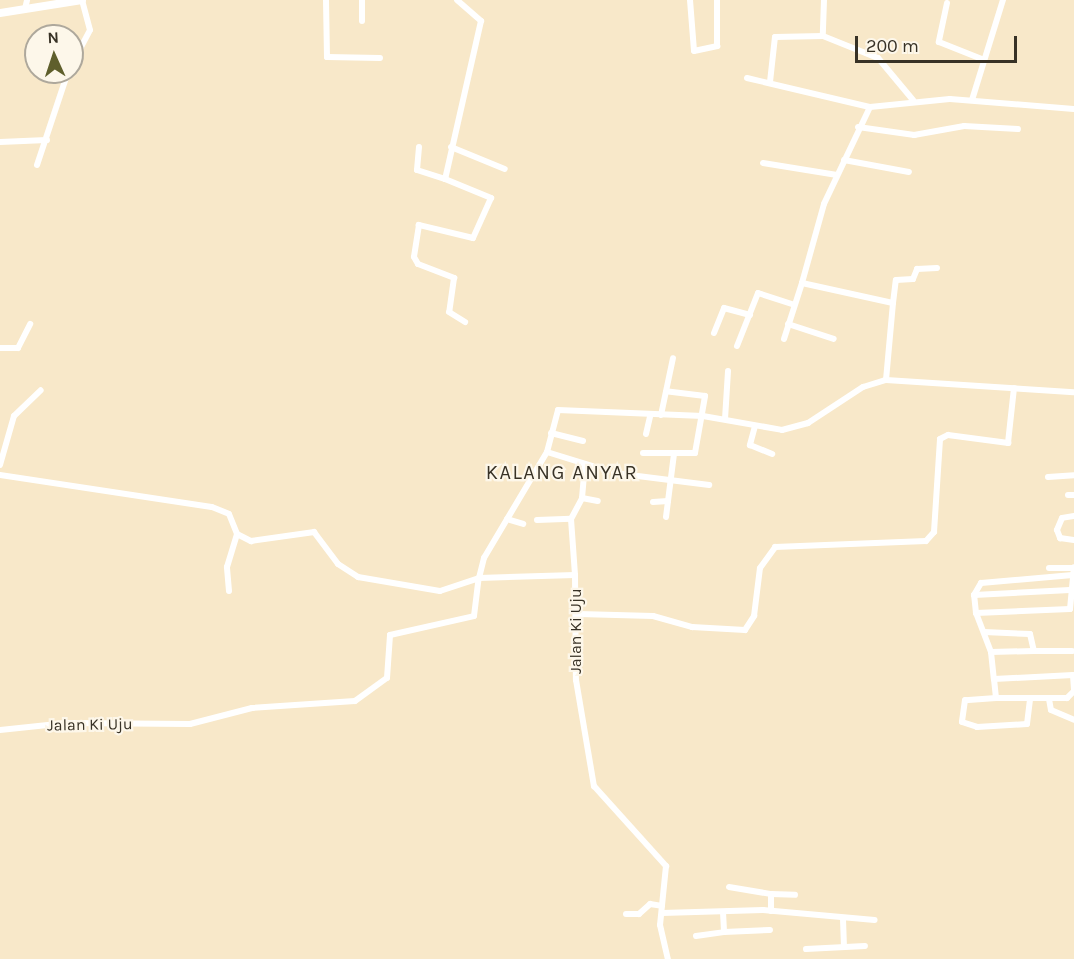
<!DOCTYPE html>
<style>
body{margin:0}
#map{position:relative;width:1074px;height:959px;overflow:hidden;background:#f8e8c9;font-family:Karla,sans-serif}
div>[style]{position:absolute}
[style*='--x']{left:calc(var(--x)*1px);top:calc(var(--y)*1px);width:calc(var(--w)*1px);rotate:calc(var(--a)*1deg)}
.street>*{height:6px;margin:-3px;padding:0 3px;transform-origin:3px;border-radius:3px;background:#fff}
.secondary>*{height:8px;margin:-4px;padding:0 4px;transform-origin:4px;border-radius:4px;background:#fff}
span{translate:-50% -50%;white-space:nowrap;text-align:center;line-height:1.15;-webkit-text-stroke:4.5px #fdf7ea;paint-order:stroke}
.street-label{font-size:16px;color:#383226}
.quarter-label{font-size:20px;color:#383226;letter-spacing:1.5px}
.north{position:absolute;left:24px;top:24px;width:60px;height:60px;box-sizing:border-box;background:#fdf7ea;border:2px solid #aea89c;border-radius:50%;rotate:357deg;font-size:16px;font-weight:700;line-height:24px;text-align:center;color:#383226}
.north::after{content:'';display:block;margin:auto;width:21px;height:27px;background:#5f5f2c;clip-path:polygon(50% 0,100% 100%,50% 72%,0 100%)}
.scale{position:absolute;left:855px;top:36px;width:162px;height:27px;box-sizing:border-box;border:3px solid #383226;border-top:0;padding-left:8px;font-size:18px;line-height:21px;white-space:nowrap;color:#383226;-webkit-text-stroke:4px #fdf7ea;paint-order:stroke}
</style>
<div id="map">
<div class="street">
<div style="--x:326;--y:0;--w:57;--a:89"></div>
<div style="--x:327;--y:57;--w:53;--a:1.1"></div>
<div style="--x:457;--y:0;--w:32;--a:41"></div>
<div style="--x:481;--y:21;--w:162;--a:102.8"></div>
<div style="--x:445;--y:179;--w:50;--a:22.4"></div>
<div style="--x:491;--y:198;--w:44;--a:114.2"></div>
<div style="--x:473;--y:238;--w:56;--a:-166.5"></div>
<div style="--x:419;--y:225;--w:32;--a:99"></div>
<div style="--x:414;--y:257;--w:8;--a:60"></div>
<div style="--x:418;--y:264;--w:39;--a:21"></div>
<div style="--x:454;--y:278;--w:34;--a:98"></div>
<div style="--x:449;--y:312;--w:19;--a:32"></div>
<div style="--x:690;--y:0;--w:51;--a:85.5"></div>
<div style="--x:694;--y:51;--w:24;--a:-12"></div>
<div style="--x:717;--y:46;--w:46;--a:-90"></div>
<div style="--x:824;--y:0;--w:36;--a:92"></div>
<div style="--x:823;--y:36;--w:59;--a:21.8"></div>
<div style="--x:878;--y:58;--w:55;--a:50.2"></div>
<div style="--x:947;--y:3;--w:40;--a:102"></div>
<div style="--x:939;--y:42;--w:46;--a:21.6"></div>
<div style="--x:25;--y:9;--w:9;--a:-77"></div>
<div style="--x:362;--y:21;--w:21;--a:-90"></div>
<div style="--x:72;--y:64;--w:38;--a:-62"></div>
<div style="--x:90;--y:30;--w:31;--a:-105"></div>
<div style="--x:747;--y:78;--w:126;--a:13.3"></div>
<div style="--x:870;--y:107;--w:80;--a:-5.7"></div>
<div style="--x:950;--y:99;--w:124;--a:4.6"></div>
<div style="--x:770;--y:82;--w:45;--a:-83.7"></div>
<div style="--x:775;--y:37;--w:48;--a:-1.2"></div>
<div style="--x:972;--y:100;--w:105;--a:-72.8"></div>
<div style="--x:870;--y:107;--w:107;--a:115.4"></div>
<div style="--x:824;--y:204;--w:82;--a:105.6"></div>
<div style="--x:802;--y:283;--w:93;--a:12.4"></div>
<div style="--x:893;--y:303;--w:77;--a:95.2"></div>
<div style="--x:858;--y:127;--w:57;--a:8.1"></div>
<div style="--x:914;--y:135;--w:51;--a:-10.2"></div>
<div style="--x:964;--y:126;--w:54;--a:3.2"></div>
<div style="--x:0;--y:142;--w:47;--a:-2.4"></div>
<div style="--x:419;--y:147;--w:23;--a:95"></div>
<div style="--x:417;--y:170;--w:29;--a:18"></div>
<div style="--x:451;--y:147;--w:58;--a:22.2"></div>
<div style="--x:844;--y:160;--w:66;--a:10.5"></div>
<div style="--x:763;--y:163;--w:75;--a:9.2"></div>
<div style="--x:37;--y:165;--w:98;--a:-71.6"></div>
<div style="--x:893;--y:303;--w:23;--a:-83"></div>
<div style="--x:896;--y:280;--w:17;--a:-3"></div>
<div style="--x:913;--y:279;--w:11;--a:-68"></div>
<div style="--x:917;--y:269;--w:20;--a:-3"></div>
<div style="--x:788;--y:324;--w:48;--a:18.1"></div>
<div style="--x:714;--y:333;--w:27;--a:-68"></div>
<div style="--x:724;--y:308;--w:27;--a:15"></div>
<div style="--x:784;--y:339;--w:59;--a:-72.2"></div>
<div style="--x:737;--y:346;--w:57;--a:-68.4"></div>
<div style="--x:758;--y:293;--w:38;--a:18"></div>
<div style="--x:0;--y:348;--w:18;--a:0"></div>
<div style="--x:18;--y:348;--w:27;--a:-63"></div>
<div style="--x:661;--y:415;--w:58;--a:-78.1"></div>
<div style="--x:725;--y:419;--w:48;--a:-86.4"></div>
<div style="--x:755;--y:426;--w:20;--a:105"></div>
<div style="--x:750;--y:445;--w:24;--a:22"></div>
<div style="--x:551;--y:433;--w:33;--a:14"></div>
<div style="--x:646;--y:434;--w:18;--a:-77"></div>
<div style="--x:547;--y:452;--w:47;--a:17.3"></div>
<div style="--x:643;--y:453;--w:52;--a:0"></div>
<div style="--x:695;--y:453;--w:58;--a:-80"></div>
<div style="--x:705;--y:396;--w:39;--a:-173"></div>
<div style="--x:0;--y:465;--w:51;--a:-74.1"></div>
<div style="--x:14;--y:416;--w:37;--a:-44"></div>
<div style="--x:614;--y:473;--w:96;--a:7.2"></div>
<div style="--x:0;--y:475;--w:214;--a:8.6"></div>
<div style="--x:212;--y:507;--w:18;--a:22"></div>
<div style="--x:229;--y:514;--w:22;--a:68"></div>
<div style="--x:237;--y:534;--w:16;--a:27"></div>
<div style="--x:251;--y:541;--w:64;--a:-8.1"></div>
<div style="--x:314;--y:532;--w:40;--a:53"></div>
<div style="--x:338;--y:564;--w:24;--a:33"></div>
<div style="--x:358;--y:577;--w:83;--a:9.7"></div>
<div style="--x:440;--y:591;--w:41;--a:-18.4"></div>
<div style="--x:479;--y:578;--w:21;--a:-76"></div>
<div style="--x:484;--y:558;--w:123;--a:-59.3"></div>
<div style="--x:547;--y:452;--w:43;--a:-75.3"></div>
<div style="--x:558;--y:410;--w:145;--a:2.4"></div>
<div style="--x:703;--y:416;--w:80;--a:10"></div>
<div style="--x:782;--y:430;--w:27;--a:-15"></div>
<div style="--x:808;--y:423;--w:66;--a:-33.2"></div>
<div style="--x:863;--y:387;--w:24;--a:-17"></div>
<div style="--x:886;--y:380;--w:188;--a:3.7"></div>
<div style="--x:1048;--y:477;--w:26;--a:-4"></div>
<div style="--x:1068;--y:495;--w:6;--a:0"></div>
<div style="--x:582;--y:498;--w:34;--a:-85"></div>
<div style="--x:653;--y:502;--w:15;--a:-4"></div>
<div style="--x:1074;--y:516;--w:12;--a:171"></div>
<div style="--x:1062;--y:518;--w:13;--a:113"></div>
<div style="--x:1057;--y:530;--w:9;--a:69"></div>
<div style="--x:1060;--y:538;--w:14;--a:8"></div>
<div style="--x:666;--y:517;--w:64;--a:-82.8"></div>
<div style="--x:507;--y:519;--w:17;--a:17"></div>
<div style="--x:571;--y:519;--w:24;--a:-62"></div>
<div style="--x:582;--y:498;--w:16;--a:11"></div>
<div style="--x:537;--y:520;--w:34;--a:-2"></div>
<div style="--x:571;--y:519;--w:56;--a:85.9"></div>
<div style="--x:1049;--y:568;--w:23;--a:0"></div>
<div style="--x:229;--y:591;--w:24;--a:-95"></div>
<div style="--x:227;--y:567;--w:34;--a:-73"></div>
<div style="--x:974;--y:595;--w:14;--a:-60"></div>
<div style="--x:981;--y:583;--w:92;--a:-5"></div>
<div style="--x:976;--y:613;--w:18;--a:-96"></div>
<div style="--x:974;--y:595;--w:96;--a:-3"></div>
<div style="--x:579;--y:614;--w:74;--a:1.5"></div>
<div style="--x:653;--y:616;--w:41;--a:15.8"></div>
<div style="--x:692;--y:627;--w:53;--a:3.2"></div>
<div style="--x:745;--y:630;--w:17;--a:-57"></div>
<div style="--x:754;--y:616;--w:48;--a:-82.9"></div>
<div style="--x:760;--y:568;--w:26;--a:-54"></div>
<div style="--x:775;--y:547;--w:151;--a:-2.3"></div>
<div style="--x:926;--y:541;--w:12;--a:-48"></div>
<div style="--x:934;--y:532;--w:93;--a:-86.3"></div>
<div style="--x:940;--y:439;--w:9;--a:-27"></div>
<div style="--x:948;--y:435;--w:61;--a:7.6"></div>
<div style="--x:1008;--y:443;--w:55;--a:-83.8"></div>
<div style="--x:984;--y:632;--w:46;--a:2.5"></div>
<div style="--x:1030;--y:634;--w:17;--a:77"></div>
<div style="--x:1034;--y:651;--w:43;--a:178.7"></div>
<div style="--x:991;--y:652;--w:42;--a:-111"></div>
<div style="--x:976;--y:613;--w:94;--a:-2.4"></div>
<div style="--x:1070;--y:609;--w:42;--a:-84.6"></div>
<div style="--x:1034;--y:651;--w:38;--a:0"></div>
<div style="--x:991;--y:652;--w:27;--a:84"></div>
<div style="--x:994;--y:679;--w:79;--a:-2.9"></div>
<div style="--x:1073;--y:675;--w:16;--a:86"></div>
<div style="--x:1074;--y:691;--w:10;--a:135"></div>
<div style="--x:1067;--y:698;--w:71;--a:180"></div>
<div style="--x:996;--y:698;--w:19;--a:-96"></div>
<div style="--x:996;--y:698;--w:31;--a:176"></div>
<div style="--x:965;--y:700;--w:22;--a:98"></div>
<div style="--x:962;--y:722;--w:16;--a:18"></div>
<div style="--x:977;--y:727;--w:50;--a:-3.4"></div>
<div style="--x:1027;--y:724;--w:26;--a:-83"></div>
<div style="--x:1049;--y:699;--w:11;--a:80"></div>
<div style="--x:1051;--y:710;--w:25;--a:23"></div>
<div style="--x:0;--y:730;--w:67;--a:-6"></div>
<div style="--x:67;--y:723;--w:123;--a:0.5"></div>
<div style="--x:190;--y:724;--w:64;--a:-14.5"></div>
<div style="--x:252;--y:708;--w:103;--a:-3.9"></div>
<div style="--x:355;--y:701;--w:39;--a:-36"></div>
<div style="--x:387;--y:678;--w:43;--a:-86"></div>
<div style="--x:390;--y:635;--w:86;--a:-12.7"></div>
<div style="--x:474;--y:616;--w:38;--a:-83"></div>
<div style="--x:479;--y:578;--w:96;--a:-1.8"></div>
<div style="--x:575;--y:575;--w:105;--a:89.5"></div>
<div style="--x:576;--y:680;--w:108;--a:80.4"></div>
<div style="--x:594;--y:786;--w:108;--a:48"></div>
<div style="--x:666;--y:866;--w:59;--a:95.8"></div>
<div style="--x:660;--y:925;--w:35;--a:77"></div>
<div style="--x:729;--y:887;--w:43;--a:9.5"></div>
<div style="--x:771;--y:911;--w:17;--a:-90"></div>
<div style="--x:771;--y:894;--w:24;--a:2"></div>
<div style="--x:723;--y:912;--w:20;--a:87"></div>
<div style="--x:724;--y:932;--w:46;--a:-2.5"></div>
<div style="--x:662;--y:913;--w:101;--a:-1.7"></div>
<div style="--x:763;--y:910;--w:112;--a:5.1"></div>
<div style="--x:626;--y:914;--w:13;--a:0"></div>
<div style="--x:639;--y:914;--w:15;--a:-42"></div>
<div style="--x:650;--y:904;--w:12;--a:9"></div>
<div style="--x:843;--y:919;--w:28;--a:88"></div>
<div style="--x:696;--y:936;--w:28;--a:-8"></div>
<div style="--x:806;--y:949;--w:59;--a:-2.9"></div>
</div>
<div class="secondary">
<div style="--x:0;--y:13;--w:83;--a:-9"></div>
</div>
<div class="street-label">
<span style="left:576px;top:631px;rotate:-90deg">Jalan Ki Uju</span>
<span style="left:90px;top:725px;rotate:-1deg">Jalan Ki Uju</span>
</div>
<div class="quarter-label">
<span style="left:562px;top:472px">KALANG ANYAR</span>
</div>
<div class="north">N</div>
<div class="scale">200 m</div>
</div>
